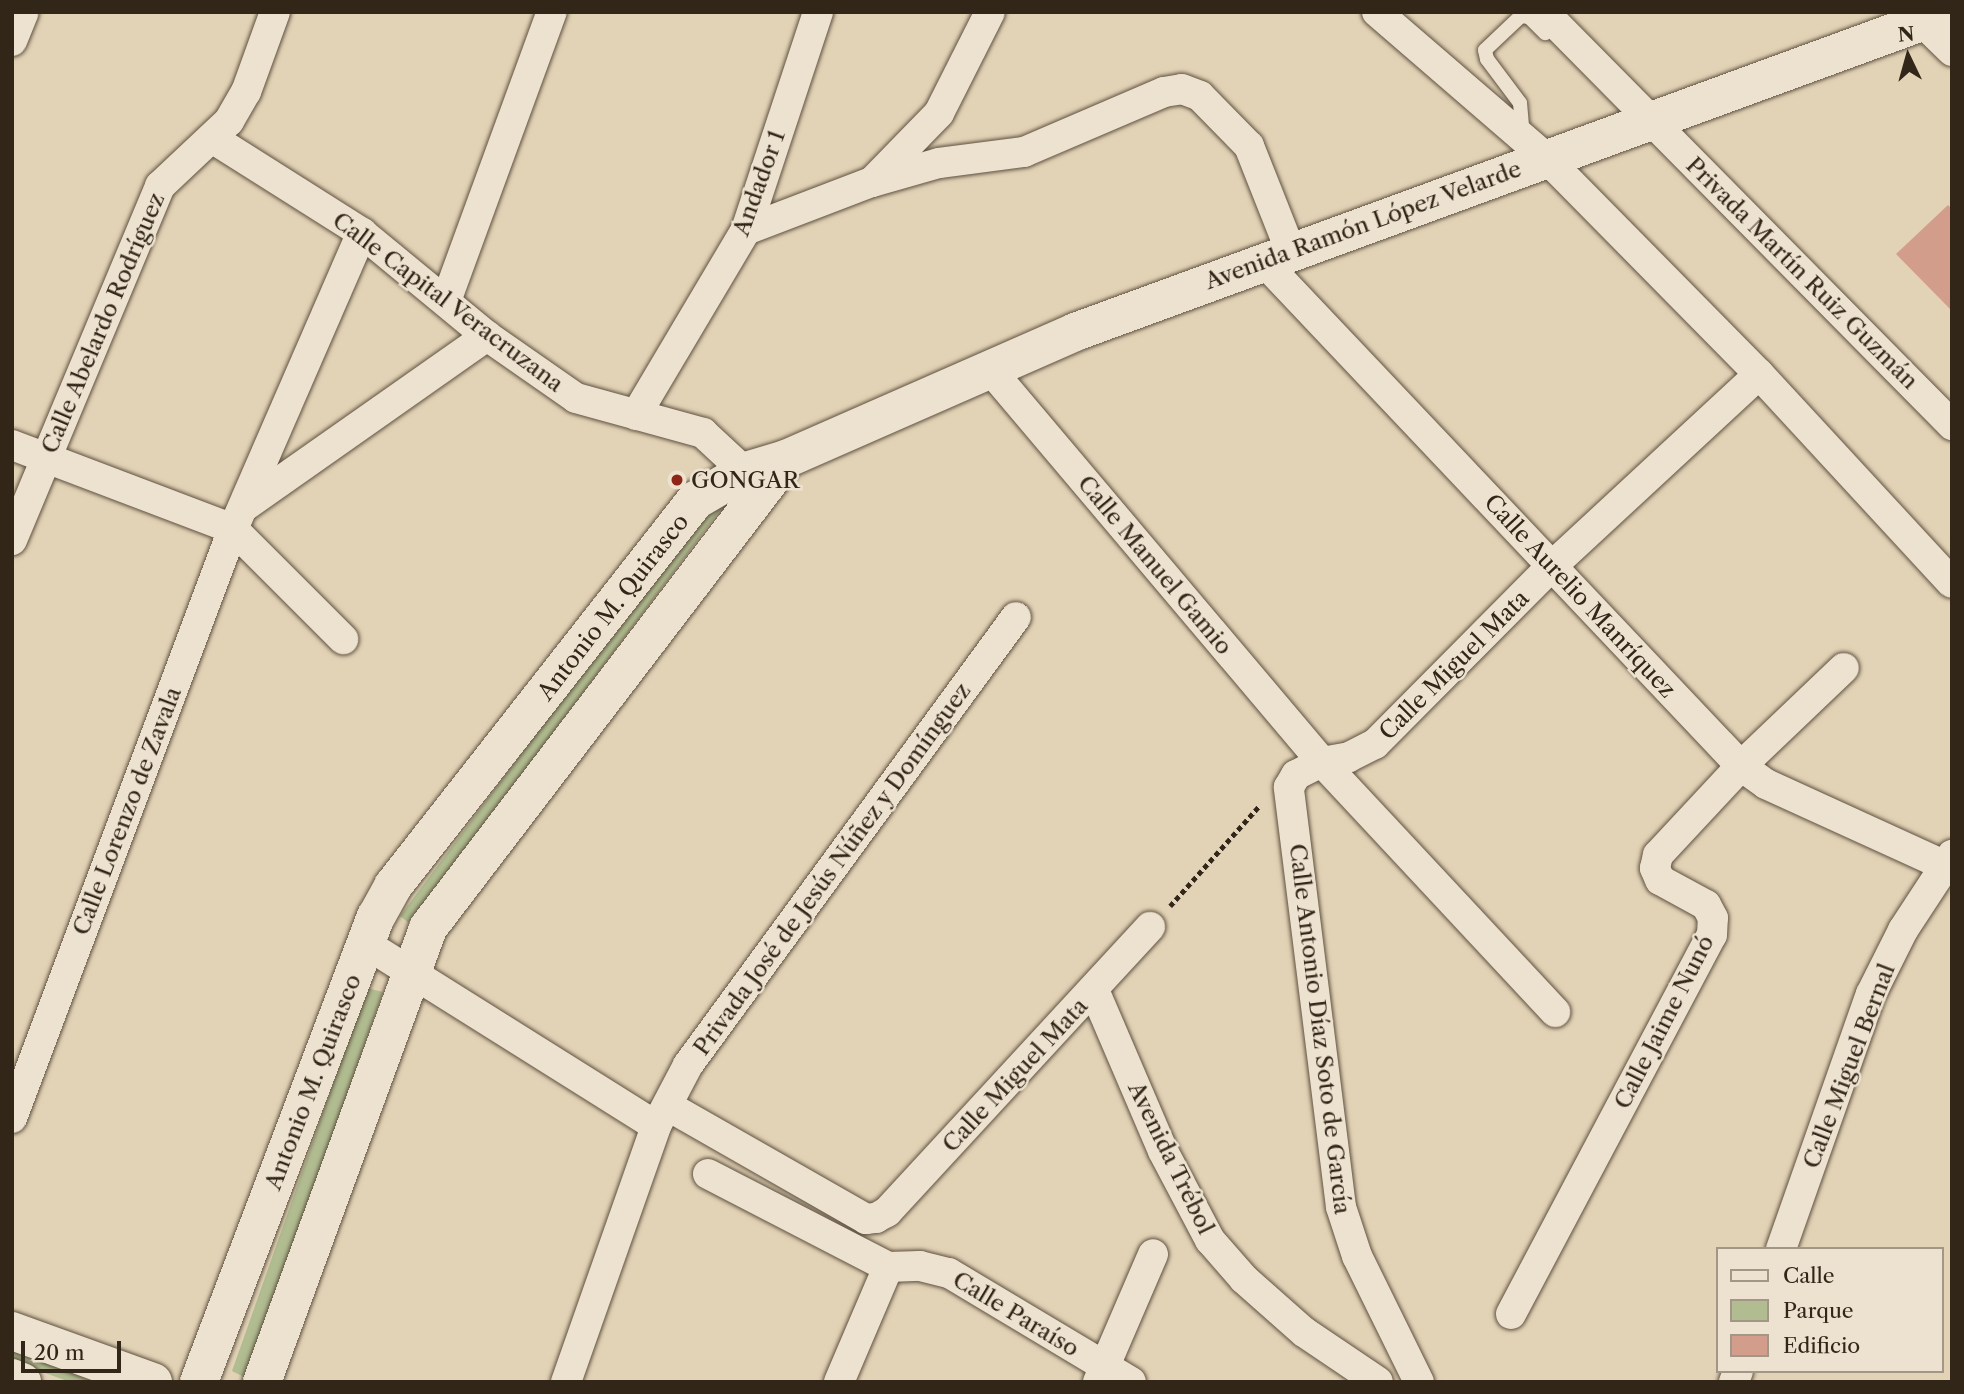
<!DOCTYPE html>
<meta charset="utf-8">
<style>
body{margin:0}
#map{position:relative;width:1964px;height:1394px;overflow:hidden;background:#e3d3b6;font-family:"Libre Caslon Text",serif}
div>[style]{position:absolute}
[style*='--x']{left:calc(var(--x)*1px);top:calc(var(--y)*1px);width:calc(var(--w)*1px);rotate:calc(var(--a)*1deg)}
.green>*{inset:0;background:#b1bd90}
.building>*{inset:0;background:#d39d8c}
.path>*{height:4.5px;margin-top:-2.25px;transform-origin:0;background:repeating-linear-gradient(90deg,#322619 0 5px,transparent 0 8.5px)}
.roads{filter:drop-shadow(0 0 2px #5e5140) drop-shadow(0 0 2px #5e5140)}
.service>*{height:14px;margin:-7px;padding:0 7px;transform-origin:7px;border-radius:7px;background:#ede2d0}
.minor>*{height:30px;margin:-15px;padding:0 15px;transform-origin:15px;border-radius:15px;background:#ede2d0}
.secondary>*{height:38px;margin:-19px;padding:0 19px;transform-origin:19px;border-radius:19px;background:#ede2d0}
.dots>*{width:19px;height:19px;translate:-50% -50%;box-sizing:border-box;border:4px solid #ede2d0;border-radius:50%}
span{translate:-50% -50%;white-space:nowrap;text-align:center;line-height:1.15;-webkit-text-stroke:5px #ede2d0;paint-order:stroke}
.street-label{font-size:23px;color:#322619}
.poi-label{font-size:23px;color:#322619}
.left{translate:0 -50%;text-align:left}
.frame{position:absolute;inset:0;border:14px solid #322619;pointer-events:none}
.legend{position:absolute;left:1716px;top:1247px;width:228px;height:126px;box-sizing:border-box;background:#ede2d0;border:2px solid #a29787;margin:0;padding:9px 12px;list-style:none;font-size:21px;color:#322619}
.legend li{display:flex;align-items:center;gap:14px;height:35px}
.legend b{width:35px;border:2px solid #a29787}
.north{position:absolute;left:1873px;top:21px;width:70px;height:70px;-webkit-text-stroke:5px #ede2d0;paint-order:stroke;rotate:355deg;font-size:19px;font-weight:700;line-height:28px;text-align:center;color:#322619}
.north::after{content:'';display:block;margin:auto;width:24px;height:32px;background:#322619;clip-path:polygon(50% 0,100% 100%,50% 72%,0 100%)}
.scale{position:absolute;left:21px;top:1341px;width:100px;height:32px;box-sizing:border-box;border:4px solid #322619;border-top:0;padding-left:9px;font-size:21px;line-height:24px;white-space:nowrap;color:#322619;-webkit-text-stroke:5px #ede2d0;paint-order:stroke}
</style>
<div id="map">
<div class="green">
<div style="clip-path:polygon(712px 499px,723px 506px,410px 924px,400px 916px)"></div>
<div style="clip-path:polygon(367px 988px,383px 992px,248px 1379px,232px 1371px)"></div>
<div style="clip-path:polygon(12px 1351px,96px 1382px,70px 1382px,12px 1361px)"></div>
</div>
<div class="building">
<div style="clip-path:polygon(1948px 205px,1952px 209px,1952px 311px,1896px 254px)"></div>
</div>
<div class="path">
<div style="--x:1170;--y:906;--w:135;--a:-48.3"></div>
</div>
<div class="roads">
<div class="service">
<div style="--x:1523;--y:137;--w:34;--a:-95"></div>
<div style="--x:1520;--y:103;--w:55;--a:-126.9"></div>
<div style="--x:1487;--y:59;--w:9;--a:-103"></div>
<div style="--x:1485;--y:50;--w:50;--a:-43.4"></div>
<div style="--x:1521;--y:16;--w:8;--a:7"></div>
<div style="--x:1529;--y:17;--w:23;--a:45"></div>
</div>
<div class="minor">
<div style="--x:1377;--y:12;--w:223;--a:40.8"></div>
<div style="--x:1546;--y:158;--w:303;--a:45.4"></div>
<div style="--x:1759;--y:374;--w:284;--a:47.3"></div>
<div style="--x:1544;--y:12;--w:581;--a:45.35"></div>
<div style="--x:1912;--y:12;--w:56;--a:44.3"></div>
<div style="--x:12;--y:41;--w:31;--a:-68"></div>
<div style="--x:212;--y:138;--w:178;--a:32.3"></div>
<div style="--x:362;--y:233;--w:162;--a:39.5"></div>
<div style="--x:487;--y:336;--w:108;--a:34.9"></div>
<div style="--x:576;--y:398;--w:132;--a:15.4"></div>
<div style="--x:703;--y:433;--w:78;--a:42.9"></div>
<div style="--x:872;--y:182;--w:70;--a:-15.8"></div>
<div style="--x:939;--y:163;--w:86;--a:-7.4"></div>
<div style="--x:1024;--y:152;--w:152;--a:-23.2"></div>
<div style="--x:1164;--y:92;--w:18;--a:-9"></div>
<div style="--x:1182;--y:89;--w:19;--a:21"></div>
<div style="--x:1200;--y:96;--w:70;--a:45.6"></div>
<div style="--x:1249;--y:146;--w:114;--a:68.4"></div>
<div style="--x:746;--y:230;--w:135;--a:-20.9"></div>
<div style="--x:872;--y:182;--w:96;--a:-45.8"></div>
<div style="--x:939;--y:113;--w:113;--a:-63.2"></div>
<div style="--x:1264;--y:262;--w:694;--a:46.58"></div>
<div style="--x:1741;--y:766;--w:31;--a:36"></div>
<div style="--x:1766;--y:784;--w:196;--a:24.5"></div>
<div style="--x:446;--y:301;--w:308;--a:-69.9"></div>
<div style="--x:989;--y:368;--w:516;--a:49.8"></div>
<div style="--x:1322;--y:762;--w:342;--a:47"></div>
<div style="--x:636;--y:415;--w:215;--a:-59.3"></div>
<div style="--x:746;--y:230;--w:230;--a:-71.7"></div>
<div style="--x:12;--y:445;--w:236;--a:20.8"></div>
<div style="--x:233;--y:529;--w:156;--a:45"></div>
<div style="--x:245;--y:506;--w:296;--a:-35.1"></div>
<div style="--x:12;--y:540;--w:384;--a:-67.3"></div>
<div style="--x:160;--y:186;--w:95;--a:-43.3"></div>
<div style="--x:229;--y:121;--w:34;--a:-60"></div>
<div style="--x:246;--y:92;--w:85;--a:-70.1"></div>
<div style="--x:366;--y:944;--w:342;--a:32.1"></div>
<div style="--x:1094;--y:990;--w:175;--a:66.8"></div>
<div style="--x:1163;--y:1151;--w:101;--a:62.2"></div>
<div style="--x:1210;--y:1240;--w:52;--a:48.9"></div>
<div style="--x:1244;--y:1279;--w:80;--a:41.5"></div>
<div style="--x:1304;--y:1332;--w:89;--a:34"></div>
<div style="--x:668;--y:1106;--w:228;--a:29.7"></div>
<div style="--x:866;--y:1219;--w:10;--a:-6"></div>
<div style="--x:876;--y:1218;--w:13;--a:-29"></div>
<div style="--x:887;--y:1212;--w:388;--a:-47.3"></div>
<div style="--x:12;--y:1118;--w:629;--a:-69.43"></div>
<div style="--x:233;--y:529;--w:323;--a:-66.5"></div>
<div style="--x:708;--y:1174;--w:203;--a:27.3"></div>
<div style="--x:888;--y:1267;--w:32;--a:-2"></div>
<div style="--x:920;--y:1266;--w:30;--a:14"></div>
<div style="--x:949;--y:1273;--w:212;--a:30.9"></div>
<div style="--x:1781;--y:1249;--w:270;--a:-70.6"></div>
<div style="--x:1871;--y:994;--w:72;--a:-63.4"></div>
<div style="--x:1903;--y:930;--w:90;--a:-56.8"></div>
<div style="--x:1511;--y:1314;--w:429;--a:-62.1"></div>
<div style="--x:1712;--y:935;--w:17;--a:-87"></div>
<div style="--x:1713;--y:918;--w:15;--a:-118"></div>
<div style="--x:1706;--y:905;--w:52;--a:-151.5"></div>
<div style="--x:1660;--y:880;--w:13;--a:-113"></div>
<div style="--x:1655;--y:868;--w:13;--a:-77"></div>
<div style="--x:1658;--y:855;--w:122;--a:-47"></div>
<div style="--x:1741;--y:766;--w:142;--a:-43.6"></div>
<div style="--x:566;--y:1382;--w:271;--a:-70.6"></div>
<div style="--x:656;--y:1126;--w:69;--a:-62.3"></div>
<div style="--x:688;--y:1065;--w:555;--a:-53.79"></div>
<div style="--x:839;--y:1382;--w:125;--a:-66.9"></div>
<div style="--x:1098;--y:1382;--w:139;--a:-66.7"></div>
<div style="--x:1419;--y:1382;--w:140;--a:-116.2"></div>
<div style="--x:1357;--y:1256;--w:52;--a:-108.1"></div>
<div style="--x:1341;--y:1207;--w:423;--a:-97.1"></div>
<div style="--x:1289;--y:787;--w:14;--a:-60"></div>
<div style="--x:1296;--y:775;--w:29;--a:-27"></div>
<div style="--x:1322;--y:762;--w:27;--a:-10"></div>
<div style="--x:1349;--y:757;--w:29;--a:-27"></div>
<div style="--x:1375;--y:744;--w:251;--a:-45.2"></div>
<div style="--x:1552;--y:566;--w:282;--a:-42.8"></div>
<div style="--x:1734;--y:1382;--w:12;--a:-70"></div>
</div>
<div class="secondary">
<div style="--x:12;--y:1331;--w:150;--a:19.9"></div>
<div style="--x:12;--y:1378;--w:11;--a:22"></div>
<div style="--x:199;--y:1382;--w:498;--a:-69.2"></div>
<div style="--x:376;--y:917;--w:35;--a:-61"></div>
<div style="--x:393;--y:886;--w:491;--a:-51.9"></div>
<div style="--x:696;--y:500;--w:58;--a:-30.1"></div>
<div style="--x:746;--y:471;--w:42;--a:-16.7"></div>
<div style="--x:786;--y:459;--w:316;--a:-23.7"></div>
<div style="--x:1075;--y:332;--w:931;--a:-20.11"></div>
<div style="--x:262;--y:1382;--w:483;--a:-69.9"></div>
<div style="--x:428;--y:928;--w:590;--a:-52.64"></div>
</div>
</div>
<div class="dots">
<div style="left:677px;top:480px;background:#8f2418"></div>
</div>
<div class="street-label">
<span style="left:759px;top:183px;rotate:-70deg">Andador 1</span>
<span style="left:1363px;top:225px;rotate:-20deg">Avenida Ramón López Velarde</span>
<span style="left:1802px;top:273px;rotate:45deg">Privada Martín Ruiz Guzmán</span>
<span style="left:448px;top:302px;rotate:37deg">Calle Capital Veracruzana</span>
<span style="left:103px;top:323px;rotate:-67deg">Calle Abelardo Rodríguez</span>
<span style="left:1155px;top:565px;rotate:50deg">Calle Manuel Gamio</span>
<span style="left:1580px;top:596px;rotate:47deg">Calle Aurelio Manríquez</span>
<span style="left:613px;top:607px;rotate:-52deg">Antonio M. Quirasco</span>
<span style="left:1454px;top:665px;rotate:-45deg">Calle Miguel Mata</span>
<span style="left:127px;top:811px;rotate:-69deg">Calle Lorenzo de Zavala</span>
<span style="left:832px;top:869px;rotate:-54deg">Privada José de Jesús Núñez y Domínguez</span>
<span style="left:1664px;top:1022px;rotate:-63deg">Calle Jaime Nunó</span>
<span style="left:1320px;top:1029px;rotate:83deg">Calle Antonio Díaz Soto de García</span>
<span style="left:1849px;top:1066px;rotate:-69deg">Calle Miguel Bernal</span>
<span style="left:1015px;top:1075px;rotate:-47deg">Calle Miguel Mata</span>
<span style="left:313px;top:1082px;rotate:-69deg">Antonio M. Quirasco</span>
<span style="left:1171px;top:1158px;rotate:64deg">Avenida Trébol</span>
<span style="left:1016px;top:1314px;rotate:31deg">Calle Paraíso</span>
</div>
<div class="poi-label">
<span class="left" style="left:691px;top:480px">GONGAR</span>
</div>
<div class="frame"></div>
<ul class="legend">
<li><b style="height:9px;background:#ede2d0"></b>Calle</li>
<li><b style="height:19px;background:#b1bd90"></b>Parque</li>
<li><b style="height:19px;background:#d39d8c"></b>Edificio</li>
</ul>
<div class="north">N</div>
<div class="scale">20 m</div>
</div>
